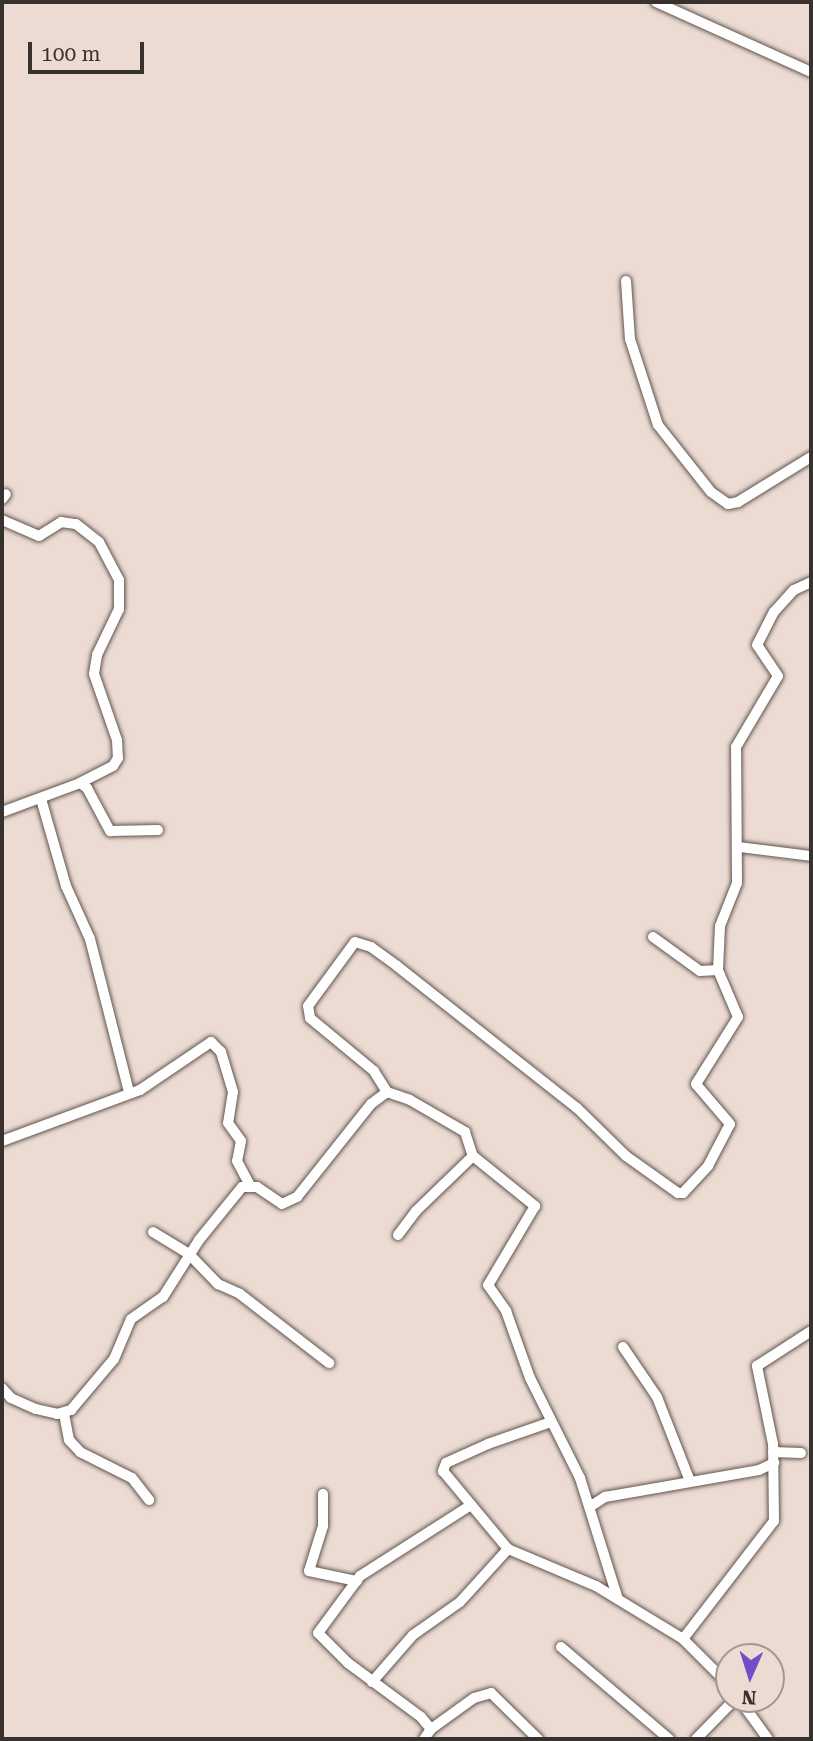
<!DOCTYPE html>
<style>
body{margin:0}
#map{position:relative;width:813px;height:1741px;overflow:hidden;background:#ebdbd3;font-family:"Roboto Serif",serif}
div>[style]{position:absolute}
[style*='--x']{left:calc(var(--x)*1px);top:calc(var(--y)*1px);width:calc(var(--w)*1px);rotate:calc(var(--a)*1deg)}
.roads{filter:drop-shadow(0 0 2px #62554d) drop-shadow(0 0 2px #62554d)}
.minor>*{height:10px;margin:-5px;padding:0 5px;transform-origin:5px;border-radius:5px;background:#fff}
span{translate:-50% -50%;white-space:nowrap;text-align:center;line-height:1.15;-webkit-text-stroke:7px #ebdbd3;paint-order:stroke}
.frame{position:absolute;inset:0;border:4px solid #38322f;pointer-events:none}
.north{position:absolute;left:715px;top:1643px;width:70px;height:70px;box-sizing:border-box;background:#ebdbd3;border:2px solid #a39791;border-radius:50%;rotate:183deg;font-size:19px;font-weight:700;line-height:28px;text-align:center;color:#38322f}
.north::after{content:'';display:block;margin:auto;width:24px;height:32px;background:#6f4ec7;clip-path:polygon(50% 0,100% 100%,50% 72%,0 100%)}
.scale{position:absolute;left:28px;top:42px;width:116px;height:32px;box-sizing:border-box;border:4px solid #38322f;border-top:0;padding-left:9px;font-size:21px;line-height:24px;white-space:nowrap;color:#38322f;-webkit-text-stroke:5px #ebdbd3;paint-order:stroke}
</style>
<div id="map">
<div class="roads">
<div class="minor">
<div style="--x:656;--y:2;--w:170;--a:24.3"></div>
<div style="--x:626;--y:281;--w:58;--a:86.1"></div>
<div style="--x:630;--y:339;--w:90;--a:72"></div>
<div style="--x:658;--y:425;--w:85;--a:51.7"></div>
<div style="--x:711;--y:492;--w:21;--a:35"></div>
<div style="--x:728;--y:504;--w:10;--a:-11"></div>
<div style="--x:738;--y:502;--w:86;--a:-31.7"></div>
<div style="--x:2;--y:499;--w:6;--a:-51"></div>
<div style="--x:2;--y:520;--w:40;--a:23.4"></div>
<div style="--x:39;--y:536;--w:26;--a:-32"></div>
<div style="--x:61;--y:522;--w:15;--a:8"></div>
<div style="--x:76;--y:524;--w:29;--a:38"></div>
<div style="--x:99;--y:542;--w:43;--a:62.2"></div>
<div style="--x:119;--y:580;--w:29;--a:90"></div>
<div style="--x:119;--y:609;--w:51;--a:115.6"></div>
<div style="--x:97;--y:655;--w:19;--a:99"></div>
<div style="--x:94;--y:674;--w:70;--a:70.8"></div>
<div style="--x:117;--y:740;--w:18;--a:87"></div>
<div style="--x:118;--y:758;--w:9;--a:122"></div>
<div style="--x:113;--y:766;--w:37;--a:153"></div>
<div style="--x:41;--y:799;--w:91;--a:74"></div>
<div style="--x:66;--y:886;--w:58;--a:65.6"></div>
<div style="--x:90;--y:939;--w:158;--a:75.7"></div>
<div style="--x:2;--y:812;--w:83;--a:-20.4"></div>
<div style="--x:80;--y:783;--w:9;--a:36"></div>
<div style="--x:87;--y:788;--w:49;--a:61.9"></div>
<div style="--x:110;--y:831;--w:48;--a:-1.2"></div>
<div style="--x:739;--y:847;--w:73;--a:7.1"></div>
<div style="--x:653;--y:937;--w:58;--a:35.9"></div>
<div style="--x:700;--y:971;--w:18;--a:-3"></div>
<div style="--x:387;--y:1092;--w:25;--a:-122"></div>
<div style="--x:374;--y:1071;--w:83;--a:-140.4"></div>
<div style="--x:310;--y:1018;--w:12;--a:-99"></div>
<div style="--x:308;--y:1006;--w:79;--a:-53.7"></div>
<div style="--x:355;--y:942;--w:17;--a:17"></div>
<div style="--x:371;--y:947;--w:32;--a:36"></div>
<div style="--x:397;--y:966;--w:229;--a:38.3"></div>
<div style="--x:577;--y:1108;--w:69;--a:44.4"></div>
<div style="--x:626;--y:1156;--w:64;--a:35.4"></div>
<div style="--x:678;--y:1193;--w:5;--a:0"></div>
<div style="--x:683;--y:1193;--w:37;--a:-47"></div>
<div style="--x:708;--y:1166;--w:47;--a:-62.4"></div>
<div style="--x:730;--y:1124;--w:52;--a:-130.4"></div>
<div style="--x:696;--y:1084;--w:79;--a:-57.9"></div>
<div style="--x:738;--y:1017;--w:51;--a:-113.1"></div>
<div style="--x:718;--y:970;--w:44;--a:-87.4"></div>
<div style="--x:720;--y:926;--w:46;--a:-68.4"></div>
<div style="--x:737;--y:883;--w:136;--a:-90.4"></div>
<div style="--x:736;--y:747;--w:82;--a:-59.4"></div>
<div style="--x:778;--y:676;--w:37;--a:-124"></div>
<div style="--x:757;--y:645;--w:37;--a:-63"></div>
<div style="--x:774;--y:612;--w:30;--a:-48"></div>
<div style="--x:794;--y:590;--w:19;--a:-25"></div>
<div style="--x:2;--y:1141;--w:147;--a:-20.3"></div>
<div style="--x:140;--y:1090;--w:86;--a:-34.1"></div>
<div style="--x:211;--y:1042;--w:14;--a:45"></div>
<div style="--x:221;--y:1052;--w:42;--a:73.3"></div>
<div style="--x:233;--y:1092;--w:31;--a:99"></div>
<div style="--x:228;--y:1123;--w:22;--a:54"></div>
<div style="--x:241;--y:1141;--w:20;--a:101"></div>
<div style="--x:237;--y:1161;--w:26;--a:62"></div>
<div style="--x:153;--y:1232;--w:42;--a:31.4"></div>
<div style="--x:189;--y:1254;--w:42;--a:46"></div>
<div style="--x:218;--y:1284;--w:24;--a:24"></div>
<div style="--x:240;--y:1294;--w:113;--a:37.8"></div>
<div style="--x:398;--y:1235;--w:30;--a:-53"></div>
<div style="--x:416;--y:1211;--w:79;--a:-44"></div>
<div style="--x:623;--y:1347;--w:60;--a:55.8"></div>
<div style="--x:657;--y:1397;--w:90;--a:68.6"></div>
<div style="--x:2;--y:1388;--w:13;--a:48"></div>
<div style="--x:11;--y:1398;--w:27;--a:24"></div>
<div style="--x:36;--y:1409;--w:22;--a:13"></div>
<div style="--x:57;--y:1414;--w:15;--a:-16"></div>
<div style="--x:71;--y:1410;--w:67;--a:-49.9"></div>
<div style="--x:114;--y:1359;--w:43;--a:-67"></div>
<div style="--x:131;--y:1319;--w:39;--a:-35"></div>
<div style="--x:163;--y:1297;--w:67;--a:-57.7"></div>
<div style="--x:199;--y:1240;--w:68;--a:-50.9"></div>
<div style="--x:242;--y:1187;--w:15;--a:0"></div>
<div style="--x:257;--y:1187;--w:30;--a:34"></div>
<div style="--x:282;--y:1204;--w:17;--a:-25"></div>
<div style="--x:297;--y:1197;--w:119;--a:-51.5"></div>
<div style="--x:371;--y:1104;--w:20;--a:-37"></div>
<div style="--x:387;--y:1092;--w:24;--a:19"></div>
<div style="--x:410;--y:1100;--w:64;--a:30.2"></div>
<div style="--x:465;--y:1132;--w:25;--a:72"></div>
<div style="--x:473;--y:1156;--w:80;--a:38.9"></div>
<div style="--x:535;--y:1206;--w:92;--a:120.7"></div>
<div style="--x:488;--y:1285;--w:32;--a:55"></div>
<div style="--x:506;--y:1311;--w:71;--a:70.3"></div>
<div style="--x:530;--y:1378;--w:112;--a:63.4"></div>
<div style="--x:580;--y:1478;--w:127;--a:72.6"></div>
<div style="--x:64;--y:1414;--w:26;--a:79"></div>
<div style="--x:69;--y:1440;--w:16;--a:47"></div>
<div style="--x:80;--y:1452;--w:58;--a:26.6"></div>
<div style="--x:132;--y:1478;--w:28;--a:52"></div>
<div style="--x:551;--y:1422;--w:67;--a:160.8"></div>
<div style="--x:488;--y:1444;--w:46;--a:155.7"></div>
<div style="--x:446;--y:1463;--w:9;--a:111"></div>
<div style="--x:443;--y:1471;--w:102;--a:50.2"></div>
<div style="--x:508;--y:1549;--w:95;--a:22.8"></div>
<div style="--x:596;--y:1586;--w:102;--a:31.3"></div>
<div style="--x:683;--y:1639;--w:65;--a:45"></div>
<div style="--x:773;--y:1452;--w:28;--a:2"></div>
<div style="--x:323;--y:1494;--w:32;--a:90"></div>
<div style="--x:323;--y:1526;--w:47;--a:107.3"></div>
<div style="--x:309;--y:1571;--w:49;--a:11.8"></div>
<div style="--x:591;--y:1506;--w:17;--a:-33"></div>
<div style="--x:605;--y:1497;--w:156;--a:-9.9"></div>
<div style="--x:759;--y:1470;--w:17;--a:-25"></div>
<div style="--x:683;--y:1639;--w:149;--a:-52.4"></div>
<div style="--x:774;--y:1521;--w:77;--a:-90.7"></div>
<div style="--x:773;--y:1444;--w:80;--a:-101.6"></div>
<div style="--x:757;--y:1366;--w:64;--a:-32.9"></div>
<div style="--x:561;--y:1647;--w:142;--a:40.4"></div>
<div style="--x:372;--y:1682;--w:62;--a:-48.9"></div>
<div style="--x:413;--y:1635;--w:57;--a:-35.1"></div>
<div style="--x:460;--y:1602;--w:72;--a:-47.8"></div>
<div style="--x:739;--y:1699;--w:49;--a:54.1"></div>
<div style="--x:431;--y:1729;--w:53;--a:-35.8"></div>
<div style="--x:474;--y:1698;--w:18;--a:-16"></div>
<div style="--x:491;--y:1693;--w:66;--a:44.4"></div>
<div style="--x:424;--y:1739;--w:12;--a:-55"></div>
<div style="--x:431;--y:1729;--w:16;--a:-130"></div>
<div style="--x:421;--y:1717;--w:91;--a:-143.5"></div>
<div style="--x:348;--y:1663;--w:42;--a:-135"></div>
<div style="--x:318;--y:1633;--w:71;--a:-53.6"></div>
<div style="--x:360;--y:1576;--w:132;--a:-32.6"></div>
<div style="--x:696;--y:1739;--w:56;--a:-45.7"></div>
</div>
</div>
<div class="frame"></div>
<div class="north">N</div>
<div class="scale">100 m</div>
</div>
